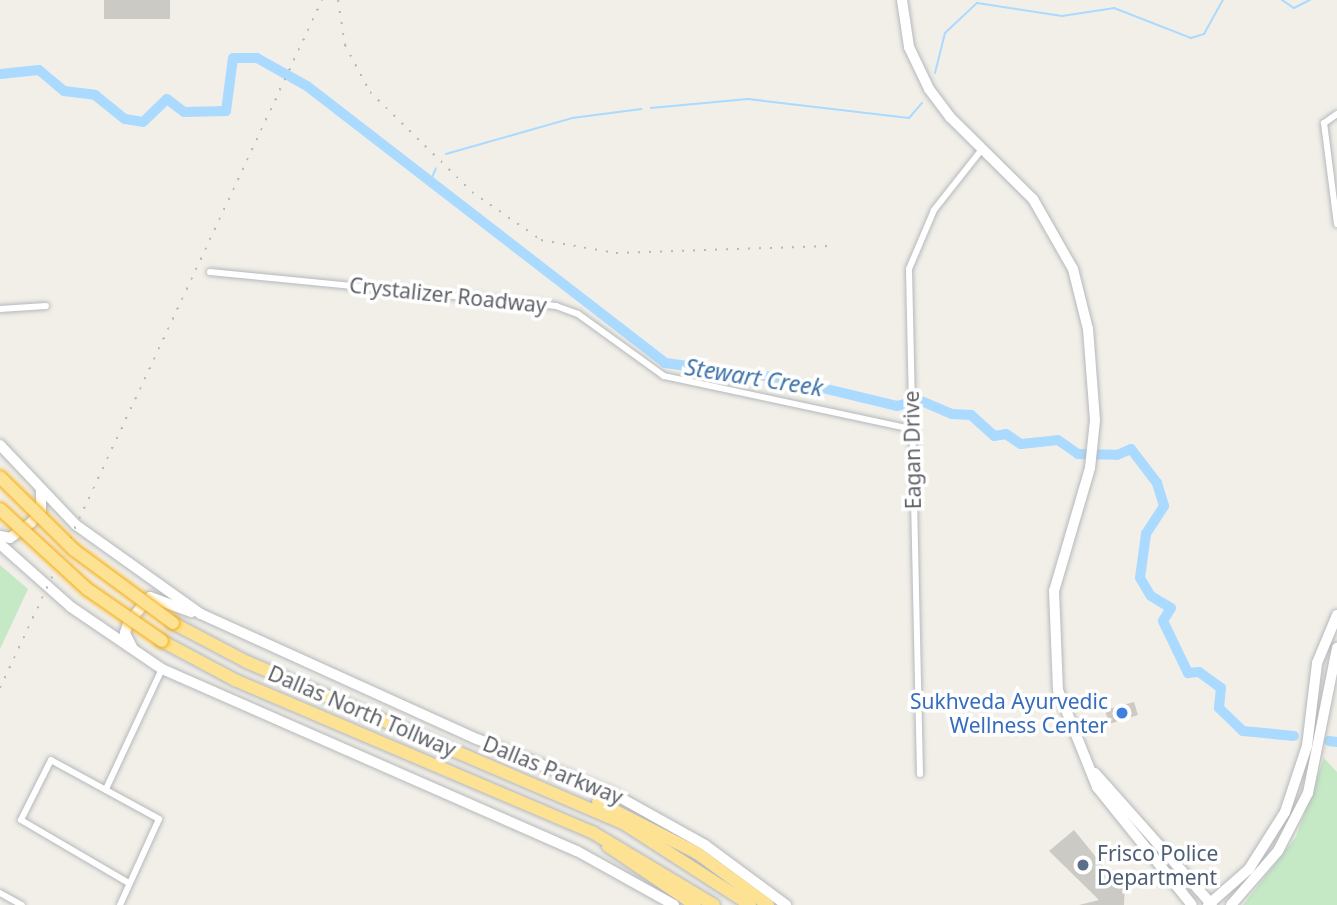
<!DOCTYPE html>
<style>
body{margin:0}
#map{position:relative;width:1337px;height:905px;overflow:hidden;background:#f1efe8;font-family:"Noto Sans",sans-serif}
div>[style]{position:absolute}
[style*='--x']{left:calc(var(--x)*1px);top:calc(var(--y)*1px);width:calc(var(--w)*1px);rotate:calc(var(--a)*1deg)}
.green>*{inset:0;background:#c5e8c5}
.stream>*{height:2px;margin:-1px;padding:0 1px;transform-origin:1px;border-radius:1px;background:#aadaff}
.river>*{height:10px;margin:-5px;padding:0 5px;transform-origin:5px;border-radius:5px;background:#aadaff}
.building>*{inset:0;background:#cccac5}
.roads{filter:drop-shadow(0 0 2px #b5b8bc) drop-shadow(0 0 2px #b5b8bc)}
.street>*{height:6px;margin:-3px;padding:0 3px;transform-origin:3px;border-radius:3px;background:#fff}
.secondary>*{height:10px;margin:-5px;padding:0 5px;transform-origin:5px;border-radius:5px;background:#fff}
.highway>*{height:12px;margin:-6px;padding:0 6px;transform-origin:6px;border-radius:6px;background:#fde293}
.rail>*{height:2px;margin-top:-1px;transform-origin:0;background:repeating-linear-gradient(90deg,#b6b7b8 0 2px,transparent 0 11px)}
.bridges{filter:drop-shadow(0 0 2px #f9ab00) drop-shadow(0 0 2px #f9ab00)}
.highway-bridge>*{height:12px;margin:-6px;padding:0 6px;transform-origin:6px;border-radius:6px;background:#fde293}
.dots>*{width:19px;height:19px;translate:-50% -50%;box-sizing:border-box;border:4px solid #fff;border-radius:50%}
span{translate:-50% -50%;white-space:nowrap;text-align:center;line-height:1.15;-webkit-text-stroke:7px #fff;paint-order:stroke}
.street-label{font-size:21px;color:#5f6368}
.shop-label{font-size:21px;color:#366cbe}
.right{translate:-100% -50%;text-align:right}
.service-label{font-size:21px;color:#4e5e75}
.left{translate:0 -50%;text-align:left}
.water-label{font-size:23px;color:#4174aa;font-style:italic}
</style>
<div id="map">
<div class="green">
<div style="clip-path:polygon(0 565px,28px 589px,0 649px)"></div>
<div style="clip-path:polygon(1324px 758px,1337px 772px,1337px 905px,1243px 905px,1296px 837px)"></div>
</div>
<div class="stream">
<div style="--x:1282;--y:0;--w:14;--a:34"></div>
<div style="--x:1294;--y:8;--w:18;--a:-27"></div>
<div style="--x:935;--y:73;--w:41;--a:-76"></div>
<div style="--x:945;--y:33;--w:44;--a:-43.2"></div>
<div style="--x:977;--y:3;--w:86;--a:8.7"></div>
<div style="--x:1062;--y:16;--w:53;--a:-8.7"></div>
<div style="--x:1114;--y:8;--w:83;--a:21.3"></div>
<div style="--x:1191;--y:38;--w:14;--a:-17"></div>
<div style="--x:1204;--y:34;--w:39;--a:-61"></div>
<div style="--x:651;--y:108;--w:97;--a:-5.3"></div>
<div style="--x:748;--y:99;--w:162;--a:6.7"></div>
<div style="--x:909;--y:118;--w:20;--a:-49"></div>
<div style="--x:446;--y:154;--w:131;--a:-15.9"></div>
<div style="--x:572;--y:118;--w:70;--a:-7.4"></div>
<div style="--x:429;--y:184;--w:17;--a:-66"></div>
</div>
<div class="river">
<div style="--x:0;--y:74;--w:39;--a:-6"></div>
<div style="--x:39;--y:70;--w:33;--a:40"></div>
<div style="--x:64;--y:91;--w:31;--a:7"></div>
<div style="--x:95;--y:95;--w:38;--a:39"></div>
<div style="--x:125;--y:119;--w:18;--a:9"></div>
<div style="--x:143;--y:122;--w:33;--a:-44"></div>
<div style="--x:167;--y:99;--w:21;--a:37"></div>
<div style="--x:184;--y:112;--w:42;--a:-1.4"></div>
<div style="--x:226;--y:111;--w:53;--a:-82.5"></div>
<div style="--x:233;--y:58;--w:24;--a:0"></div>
<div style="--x:257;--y:58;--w:57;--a:29.2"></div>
<div style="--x:307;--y:86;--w:453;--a:37.7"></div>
<div style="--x:665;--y:363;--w:117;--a:7.4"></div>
<div style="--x:781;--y:378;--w:119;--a:13.6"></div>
<div style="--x:897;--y:406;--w:23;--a:-15"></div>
<div style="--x:919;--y:400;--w:36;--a:23"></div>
<div style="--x:952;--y:414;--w:19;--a:3"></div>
<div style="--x:971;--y:415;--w:31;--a:42"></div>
<div style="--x:994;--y:436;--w:12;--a:-9"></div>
<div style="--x:1006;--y:434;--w:18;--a:34"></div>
<div style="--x:1021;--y:444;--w:37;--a:-6"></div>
<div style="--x:1058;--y:440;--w:24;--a:35"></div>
<div style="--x:1078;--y:454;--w:39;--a:1"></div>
<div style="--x:1117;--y:455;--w:15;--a:-23"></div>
<div style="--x:1131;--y:449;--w:43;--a:52.6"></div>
<div style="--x:1157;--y:483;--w:24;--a:73"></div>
<div style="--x:1164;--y:506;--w:33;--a:123"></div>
<div style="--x:1146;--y:534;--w:44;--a:97.8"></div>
<div style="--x:1140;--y:578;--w:21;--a:59"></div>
<div style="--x:1151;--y:596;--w:23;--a:31"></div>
<div style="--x:1171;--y:608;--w:15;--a:122"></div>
<div style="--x:1163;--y:621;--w:58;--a:64.3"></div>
<div style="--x:1188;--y:673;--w:11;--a:-5"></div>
<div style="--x:1199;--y:672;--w:27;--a:36"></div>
<div style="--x:1221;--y:688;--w:20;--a:96"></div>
<div style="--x:1219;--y:708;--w:33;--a:44"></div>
<div style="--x:1243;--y:731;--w:51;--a:5.6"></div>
<div style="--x:1329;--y:741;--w:8;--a:7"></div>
</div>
<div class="building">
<div style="clip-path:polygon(104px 0,170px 0,170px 19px,104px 19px)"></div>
<div style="clip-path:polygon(1134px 702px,1138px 715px,1109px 724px,1105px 710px)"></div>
<div style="clip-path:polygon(1074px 830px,1117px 883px,1125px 884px,1124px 905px,1079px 905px,1099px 900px,1049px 851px)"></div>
</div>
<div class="roads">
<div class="street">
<div style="--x:1337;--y:114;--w:16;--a:145"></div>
<div style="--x:1324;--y:123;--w:102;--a:82.7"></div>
<div style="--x:210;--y:272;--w:348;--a:5.6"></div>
<div style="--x:556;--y:306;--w:23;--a:20"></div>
<div style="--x:578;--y:314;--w:106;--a:35.8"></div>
<div style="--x:664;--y:376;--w:253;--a:12.1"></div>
<div style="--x:0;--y:309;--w:46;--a:-3.7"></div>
<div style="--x:920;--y:774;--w:505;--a:-91.25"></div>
<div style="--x:909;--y:269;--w:64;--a:-67"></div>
<div style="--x:934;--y:210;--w:79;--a:-51.7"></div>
<div style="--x:106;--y:789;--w:132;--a:-65"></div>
<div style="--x:0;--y:893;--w:25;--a:29"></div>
<div style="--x:120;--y:905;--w:94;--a:-65.6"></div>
<div style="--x:159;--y:819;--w:123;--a:-151.4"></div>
<div style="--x:51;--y:760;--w:67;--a:116.6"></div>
<div style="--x:21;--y:820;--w:125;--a:30.3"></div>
</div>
<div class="secondary">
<div style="--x:902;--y:0;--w:48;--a:81.5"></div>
<div style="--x:909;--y:47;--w:47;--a:64.5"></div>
<div style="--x:929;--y:89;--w:35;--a:53"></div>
<div style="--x:950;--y:117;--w:117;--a:44.7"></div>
<div style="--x:1033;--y:199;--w:81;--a:60.3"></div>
<div style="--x:1073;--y:269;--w:62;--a:76"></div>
<div style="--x:1088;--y:329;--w:91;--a:85.6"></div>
<div style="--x:1095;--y:420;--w:48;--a:95.9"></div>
<div style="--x:1090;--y:468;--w:128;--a:106.3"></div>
<div style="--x:1054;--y:591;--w:99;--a:87.7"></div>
<div style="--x:1058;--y:690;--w:105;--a:68.1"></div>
<div style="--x:1097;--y:787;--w:151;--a:51.2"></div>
<div style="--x:0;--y:445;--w:110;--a:46.5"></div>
<div style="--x:76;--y:525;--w:153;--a:35.5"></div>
<div style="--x:201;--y:614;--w:303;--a:24.4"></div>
<div style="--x:477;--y:739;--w:145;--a:21.8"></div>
<div style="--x:612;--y:793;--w:107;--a:29.2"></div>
<div style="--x:705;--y:845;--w:101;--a:36.5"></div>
<div style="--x:0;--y:536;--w:10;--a:11"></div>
<div style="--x:10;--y:538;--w:26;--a:-36"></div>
<div style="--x:31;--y:523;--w:16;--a:-52"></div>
<div style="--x:41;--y:510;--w:20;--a:-90"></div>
<div style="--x:0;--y:544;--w:95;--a:41.6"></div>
<div style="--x:71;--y:607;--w:110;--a:34.3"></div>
<div style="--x:162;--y:669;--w:453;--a:23.7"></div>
<div style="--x:577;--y:851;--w:111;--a:29.1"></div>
<div style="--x:133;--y:649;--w:18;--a:-117"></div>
<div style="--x:125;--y:633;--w:10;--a:-73"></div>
<div style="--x:128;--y:623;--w:34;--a:-50"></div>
<div style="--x:150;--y:597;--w:44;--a:20.1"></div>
<div style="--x:1095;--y:773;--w:176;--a:48.4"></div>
<div style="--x:1208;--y:905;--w:55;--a:-41.3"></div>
<div style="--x:1249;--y:869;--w:67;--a:-57.7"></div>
<div style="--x:1285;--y:812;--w:70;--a:-71.6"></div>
<div style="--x:1307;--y:746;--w:84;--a:-83.1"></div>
<div style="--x:1317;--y:663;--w:52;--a:-67.4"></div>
<div style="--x:1231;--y:905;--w:72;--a:-49"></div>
<div style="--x:1278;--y:851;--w:65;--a:-62.7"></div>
<div style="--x:1308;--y:793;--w:148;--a:-78.7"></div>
</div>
<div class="highway">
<div style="--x:173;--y:623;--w:84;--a:27.8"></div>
<div style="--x:247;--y:662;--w:409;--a:23.2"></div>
<div style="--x:623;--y:823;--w:151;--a:32.8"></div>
<div style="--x:162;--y:641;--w:83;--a:28.1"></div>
<div style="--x:235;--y:680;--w:388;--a:23.1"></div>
<div style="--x:592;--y:832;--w:142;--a:30.9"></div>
<div style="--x:598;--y:802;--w:111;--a:27.3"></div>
<div style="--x:697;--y:853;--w:88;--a:36.2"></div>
<div style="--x:608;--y:846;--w:105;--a:34.1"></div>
</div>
</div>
<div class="rail">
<div style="--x:338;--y:0;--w:46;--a:81.2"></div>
<div style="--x:345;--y:45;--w:53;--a:62"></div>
<div style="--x:370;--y:92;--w:143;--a:44.4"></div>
<div style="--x:472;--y:192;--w:84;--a:34.8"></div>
<div style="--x:541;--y:240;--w:76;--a:9.8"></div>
<div style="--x:616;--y:253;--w:213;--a:-1.9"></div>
<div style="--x:0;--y:688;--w:760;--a:-64.92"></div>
</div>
<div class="bridges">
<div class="highway-bridge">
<div style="--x:0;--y:477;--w:104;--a:44.6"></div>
<div style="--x:74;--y:550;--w:123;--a:36.4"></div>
<div style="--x:0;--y:509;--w:118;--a:42.6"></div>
<div style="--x:87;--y:589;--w:91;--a:34.7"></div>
</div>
</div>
<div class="dots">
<div style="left:1122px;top:713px;background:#3f7fe0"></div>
<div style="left:1083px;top:865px;background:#5c6f8a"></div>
</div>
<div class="street-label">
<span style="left:448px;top:295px;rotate:6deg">Crystalizer Roadway</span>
<span style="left:912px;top:450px;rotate:-91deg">Eagan Drive</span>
<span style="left:362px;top:711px;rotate:23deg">Dallas North Tollway</span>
<span style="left:553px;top:770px;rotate:22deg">Dallas Parkway</span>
</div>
<div class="shop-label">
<span class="right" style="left:1108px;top:713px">Sukhveda Ayurvedic<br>Wellness Center</span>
</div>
<div class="service-label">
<span class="left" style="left:1097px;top:865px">Frisco Police<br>Department</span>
</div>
<div class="water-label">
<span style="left:754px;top:377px;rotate:9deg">Stewart Creek</span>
</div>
</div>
